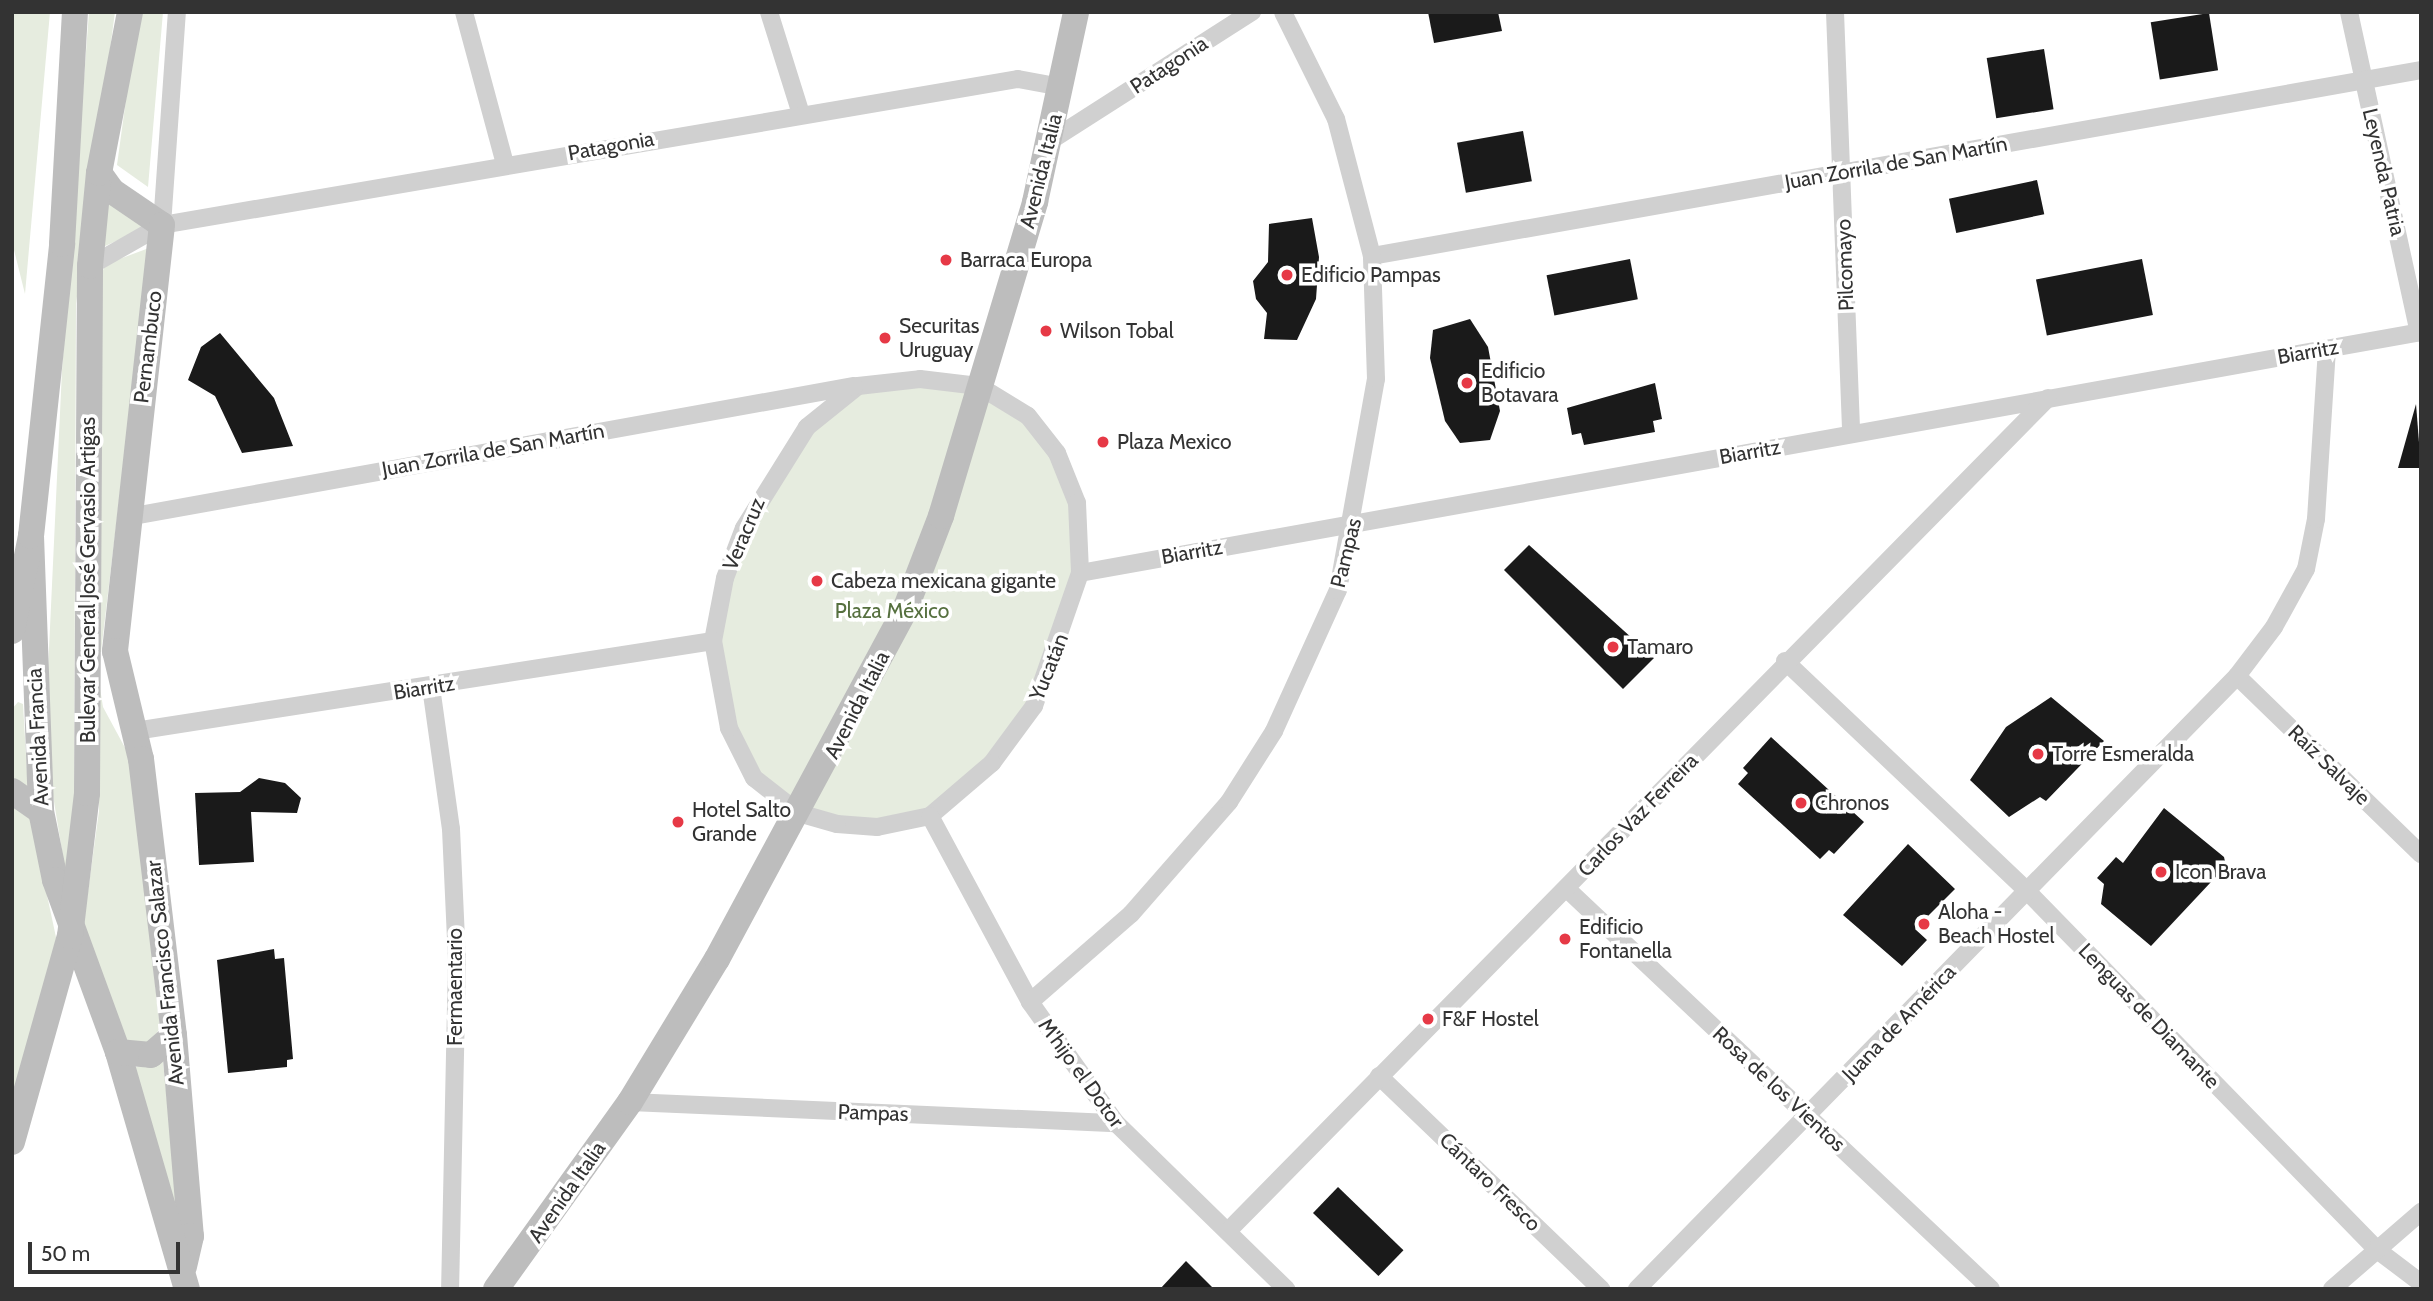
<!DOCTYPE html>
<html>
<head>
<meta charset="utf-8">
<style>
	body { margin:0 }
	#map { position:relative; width:2433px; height:1301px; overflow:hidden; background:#fff; font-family:Cabin,sans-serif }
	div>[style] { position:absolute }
	.green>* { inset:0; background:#e6ecdf }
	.building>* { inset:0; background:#1a1a1a; transform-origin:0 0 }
	.street>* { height:18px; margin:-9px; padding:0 9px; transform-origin:9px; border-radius:9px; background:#d0d0d0 }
	.secondary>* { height:26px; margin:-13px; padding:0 13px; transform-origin:13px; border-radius:13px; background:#bdbdbd }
	.dots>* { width:19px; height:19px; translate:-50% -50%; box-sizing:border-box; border:4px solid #fff; border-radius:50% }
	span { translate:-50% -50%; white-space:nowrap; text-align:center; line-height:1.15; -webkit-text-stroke:7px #fff; paint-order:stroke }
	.street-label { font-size:21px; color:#333 }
	.poi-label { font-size:21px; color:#333 }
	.left { translate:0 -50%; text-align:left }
	.park-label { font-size:21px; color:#56703f }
	.frame { position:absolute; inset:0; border:14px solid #333; pointer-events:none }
	.scale { position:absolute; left:28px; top:1242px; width:152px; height:32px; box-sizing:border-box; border:4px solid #333; border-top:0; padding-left:9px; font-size:21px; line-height:24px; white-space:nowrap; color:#333; -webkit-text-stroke:5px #fff; paint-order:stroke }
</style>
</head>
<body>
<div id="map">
	<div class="green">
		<i style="clip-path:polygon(12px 12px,50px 12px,25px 294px,12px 242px)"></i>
		<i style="clip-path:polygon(89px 12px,115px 12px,76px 304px,74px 845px,68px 888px,51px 783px,47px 692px,62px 370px)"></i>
		<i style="clip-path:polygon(138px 12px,163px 12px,148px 187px,117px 165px)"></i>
		<i style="clip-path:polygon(108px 202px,147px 227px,103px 247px)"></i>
		<i style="clip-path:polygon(149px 248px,101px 652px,99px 652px,100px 276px,106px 264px)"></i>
		<i style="clip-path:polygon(858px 386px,979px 386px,1028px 416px,1077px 503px,1080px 573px,1034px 706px,930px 816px,837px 824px,754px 778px,719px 679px,725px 578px,807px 427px)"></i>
		<i style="clip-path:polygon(99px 682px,103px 707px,130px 757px,160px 1028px,150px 1043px,126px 1042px,82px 935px,99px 811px)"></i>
		<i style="clip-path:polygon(18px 702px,23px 704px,28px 790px,12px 780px,12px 709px)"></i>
		<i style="clip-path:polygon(12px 802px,31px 820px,57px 942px,12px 1101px)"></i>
		<i style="clip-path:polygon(163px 1062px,181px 1237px,136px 1075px,136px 1067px)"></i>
	</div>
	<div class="building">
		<i style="clip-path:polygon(1428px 12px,1498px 12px,1502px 31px,1434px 43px)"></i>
		<i style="left:2209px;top:13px;width:58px;height:59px;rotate:81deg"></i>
		<i style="left:2044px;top:49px;width:61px;height:58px;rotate:81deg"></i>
		<i style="left:1523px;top:131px;width:51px;height:67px;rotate:80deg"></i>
		<i style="left:2037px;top:180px;width:35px;height:90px;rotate:78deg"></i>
		<i style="clip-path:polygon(1312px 218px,1319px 257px,1316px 299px,1297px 340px,1264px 339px,1267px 313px,1256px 299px,1253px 281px,1268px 262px,1269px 224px)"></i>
		<i style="left:1630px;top:259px;width:41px;height:85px;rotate:79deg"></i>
		<i style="left:2142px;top:259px;width:57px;height:108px;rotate:79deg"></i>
		<i style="clip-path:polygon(1470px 319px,1488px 347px,1500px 411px,1490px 440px,1460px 443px,1445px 421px,1430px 358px,1433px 330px)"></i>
		<i style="clip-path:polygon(220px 333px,274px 398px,293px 446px,242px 453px,215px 396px,188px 380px,201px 347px)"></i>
		<i style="clip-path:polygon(1655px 383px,1662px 419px,1653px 421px,1655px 432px,1584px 445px,1581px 433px,1572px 435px,1567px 408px)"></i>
		<i style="clip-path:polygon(2416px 404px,2421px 468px,2398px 468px)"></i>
		<i style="clip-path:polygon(1529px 545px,1654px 658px,1623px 689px,1504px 570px)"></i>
		<i style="clip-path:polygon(2051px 697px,2104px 741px,2046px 801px,2040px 797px,2009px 817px,1970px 780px,2006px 727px)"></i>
		<i style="clip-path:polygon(1771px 737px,1864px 822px,1834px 854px,1829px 850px,1820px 859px,1738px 784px,1748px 773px,1743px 768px)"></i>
		<i style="clip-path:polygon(259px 778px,285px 783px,301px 798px,297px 813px,251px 812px,254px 862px,199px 865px,195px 793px,240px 792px)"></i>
		<i style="clip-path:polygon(2164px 808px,2224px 857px,2226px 866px,2151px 946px,2101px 904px,2104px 884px,2097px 878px,2116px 857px,2123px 863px)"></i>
		<i style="clip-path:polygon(1908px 844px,1955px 889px,1915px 929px,1927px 940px,1902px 966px,1843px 915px)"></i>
		<i style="clip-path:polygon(274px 949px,275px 959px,284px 958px,293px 1059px,287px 1060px,287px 1067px,228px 1073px,217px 960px)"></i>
		<i style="left:1338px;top:1187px;width:91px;height:36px;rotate:44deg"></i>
		<i style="clip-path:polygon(1186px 1261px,1214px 1289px,1160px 1289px)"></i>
	</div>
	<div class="street">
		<i style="left:464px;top:12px;width:157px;rotate:74.9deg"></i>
		<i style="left:769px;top:12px;width:107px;rotate:72.6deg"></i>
		<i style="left:1835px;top:12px;width:422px;rotate:87.8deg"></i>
		<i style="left:2349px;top:12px;width:328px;rotate:77.7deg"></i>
		<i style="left:1050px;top:141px;width:240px;rotate:-32.6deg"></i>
		<i style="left:162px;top:225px;width:214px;rotate:-86deg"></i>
		<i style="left:1372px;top:256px;width:1065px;rotate:-10.05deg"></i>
		<i style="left:90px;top:266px;width:83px;rotate:-29.7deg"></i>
		<i style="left:162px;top:225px;width:868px;rotate:-9.68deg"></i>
		<i style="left:1018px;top:79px;width:44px;rotate:10.5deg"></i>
		<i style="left:920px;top:379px;width:59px;rotate:6.8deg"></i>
		<i style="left:979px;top:386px;width:57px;rotate:31.5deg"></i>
		<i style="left:1028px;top:416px;width:47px;rotate:51.9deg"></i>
		<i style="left:1057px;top:453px;width:54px;rotate:68.2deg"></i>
		<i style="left:1077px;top:503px;width:70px;rotate:87.5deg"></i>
		<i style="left:1080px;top:573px;width:141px;rotate:109.1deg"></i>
		<i style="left:1034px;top:706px;width:71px;rotate:126.4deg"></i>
		<i style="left:992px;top:763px;width:82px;rotate:139.5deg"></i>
		<i style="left:930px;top:816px;width:54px;rotate:168.3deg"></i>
		<i style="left:877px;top:827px;width:40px;rotate:-175.7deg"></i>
		<i style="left:837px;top:824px;width:40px;rotate:-164deg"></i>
		<i style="left:799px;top:813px;width:57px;rotate:-142.1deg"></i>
		<i style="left:754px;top:778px;width:56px;rotate:-116.6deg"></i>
		<i style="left:729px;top:728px;width:88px;rotate:-100.4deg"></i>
		<i style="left:713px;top:641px;width:64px;rotate:-79.2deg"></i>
		<i style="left:725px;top:578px;width:53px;rotate:-69.2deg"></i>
		<i style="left:744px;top:528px;width:119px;rotate:-58deg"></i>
		<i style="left:807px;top:427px;width:65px;rotate:-38.8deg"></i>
		<i style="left:858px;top:386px;width:62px;rotate:-6.4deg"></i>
		<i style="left:128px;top:517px;width:738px;rotate:-10.23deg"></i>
		<i style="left:1080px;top:573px;width:1362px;rotate:-10.19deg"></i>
		<i style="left:1785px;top:661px;width:334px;rotate:43.5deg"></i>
		<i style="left:2027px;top:891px;width:500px;rotate:45.7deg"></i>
		<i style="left:2376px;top:1249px;width:56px;rotate:37.1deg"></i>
		<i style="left:2237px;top:676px;width:256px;rotate:44.1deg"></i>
		<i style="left:431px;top:687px;width:143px;rotate:82deg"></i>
		<i style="left:451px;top:829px;width:130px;rotate:87.4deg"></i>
		<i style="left:457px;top:959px;width:330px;rotate:91.2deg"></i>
		<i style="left:135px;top:731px;width:585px;rotate:-8.85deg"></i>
		<i style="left:930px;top:816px;width:211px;rotate:61.7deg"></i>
		<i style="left:1030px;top:1002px;width:148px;rotate:54.6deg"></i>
		<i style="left:1116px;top:1123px;width:238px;rotate:44.3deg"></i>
		<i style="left:1567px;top:889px;width:583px;rotate:43.33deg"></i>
		<i style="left:1030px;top:1002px;width:134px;rotate:-41.1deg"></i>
		<i style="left:1131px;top:914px;width:149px;rotate:-48.8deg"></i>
		<i style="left:1229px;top:802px;width:84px;rotate:-57.6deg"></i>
		<i style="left:1274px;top:731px;width:155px;rotate:-65.6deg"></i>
		<i style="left:1338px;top:590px;width:214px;rotate:-79.8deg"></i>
		<i style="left:1376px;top:379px;width:123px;rotate:-91.9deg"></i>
		<i style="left:1372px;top:256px;width:142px;rotate:-104.7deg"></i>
		<i style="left:1336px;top:119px;width:119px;rotate:-116.4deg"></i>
		<i style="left:1379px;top:1076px;width:308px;rotate:43.8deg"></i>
		<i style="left:630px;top:1102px;width:486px;rotate:2.5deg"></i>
		<i style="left:1228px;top:1231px;width:1169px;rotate:-45.45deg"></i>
		<i style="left:1637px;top:1289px;width:858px;rotate:-45.61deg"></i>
		<i style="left:2237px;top:676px;width:61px;rotate:-52.9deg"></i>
		<i style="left:2274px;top:627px;width:66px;rotate:-61.1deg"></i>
		<i style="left:2306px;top:569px;width:51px;rotate:-78.7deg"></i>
		<i style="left:2316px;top:519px;width:171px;rotate:-86.3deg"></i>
		<i style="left:2332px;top:1289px;width:118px;rotate:-40.9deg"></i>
	</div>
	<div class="secondary">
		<i style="left:99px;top:173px;width:22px;rotate:54deg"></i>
		<i style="left:112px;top:191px;width:60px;rotate:34.2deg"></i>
		<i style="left:162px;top:225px;width:429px;rotate:96.3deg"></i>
		<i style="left:115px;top:651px;width:111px;rotate:76.5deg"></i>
		<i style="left:141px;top:759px;width:278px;rotate:83.2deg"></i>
		<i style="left:174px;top:1035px;width:202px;rotate:85.2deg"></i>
		<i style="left:191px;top:1236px;width:31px;rotate:103deg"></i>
		<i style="left:31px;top:536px;width:275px;rotate:87.9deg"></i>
		<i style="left:41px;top:811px;width:70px;rotate:78.5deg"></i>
		<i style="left:55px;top:880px;width:183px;rotate:69.9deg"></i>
		<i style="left:118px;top:1052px;width:247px;rotate:73.8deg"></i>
		<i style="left:12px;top:631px;width:97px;rotate:-78.7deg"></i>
		<i style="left:31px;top:536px;width:294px;rotate:-83.9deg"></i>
		<i style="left:62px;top:244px;width:232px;rotate:-86.8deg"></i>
		<i style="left:12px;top:791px;width:35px;rotate:35deg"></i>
		<i style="left:118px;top:1052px;width:33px;rotate:5deg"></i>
		<i style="left:151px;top:1055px;width:30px;rotate:-41deg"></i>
		<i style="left:12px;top:1142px;width:214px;rotate:-74.3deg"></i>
		<i style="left:70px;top:936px;width:144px;rotate:-83.2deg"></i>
		<i style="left:87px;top:793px;width:527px;rotate:-89.67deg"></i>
		<i style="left:90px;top:266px;width:93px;rotate:-84.5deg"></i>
		<i style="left:99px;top:173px;width:164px;rotate:-79.1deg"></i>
		<i style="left:496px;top:1289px;width:230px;rotate:-54.4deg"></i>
		<i style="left:630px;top:1102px;width:167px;rotate:-58.7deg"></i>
		<i style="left:717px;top:959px;width:396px;rotate:-61.7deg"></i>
		<i style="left:905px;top:610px;width:101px;rotate:-69deg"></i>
		<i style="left:941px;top:516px;width:328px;rotate:-73.3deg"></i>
		<i style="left:1035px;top:202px;width:194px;rotate:-77.8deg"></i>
	</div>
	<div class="dots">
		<i style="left:946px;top:260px;background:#e63946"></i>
		<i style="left:1287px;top:275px;background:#e63946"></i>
		<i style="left:1046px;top:331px;background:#e63946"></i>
		<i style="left:885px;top:338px;background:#e63946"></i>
		<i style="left:1467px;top:383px;background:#e63946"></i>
		<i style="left:1103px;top:442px;background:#e63946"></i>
		<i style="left:817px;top:581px;background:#e63946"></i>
		<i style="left:1613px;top:647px;background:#e63946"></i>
		<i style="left:2038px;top:754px;background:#e63946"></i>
		<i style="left:1801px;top:803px;background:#e63946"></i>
		<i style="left:678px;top:822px;background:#e63946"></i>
		<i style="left:2161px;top:872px;background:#e63946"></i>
		<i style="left:1924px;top:924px;background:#e63946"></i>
		<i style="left:1565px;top:939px;background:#e63946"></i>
		<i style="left:1428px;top:1019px;background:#e63946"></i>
	</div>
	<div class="street-label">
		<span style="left:1169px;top:65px;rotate:-33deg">Patagonia</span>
		<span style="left:611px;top:146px;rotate:-10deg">Patagonia</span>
		<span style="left:1896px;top:163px;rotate:-10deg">Juan Zorrila de San Martín</span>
		<span style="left:1041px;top:171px;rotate:-76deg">Avenida Italia</span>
		<span style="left:2384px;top:172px;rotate:77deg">Leyenda Patria</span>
		<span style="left:1845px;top:265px;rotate:-92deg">Pilcomayo</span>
		<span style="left:148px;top:347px;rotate:-83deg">Pernambuco</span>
		<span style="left:2308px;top:352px;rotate:-10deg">Biarritz</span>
		<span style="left:493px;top:450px;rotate:-10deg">Juan Zorrila de San Martín</span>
		<span style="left:1750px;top:452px;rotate:-10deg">Biarritz</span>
		<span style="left:744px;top:534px;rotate:-67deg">Veracruz</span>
		<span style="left:1192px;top:552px;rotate:-10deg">Biarritz</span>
		<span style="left:1346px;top:553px;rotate:-76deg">Pampas</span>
		<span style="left:88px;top:580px;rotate:-90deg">Bulevar General José Gervasio Artigas</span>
		<span style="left:1049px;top:667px;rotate:-68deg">Yucatán</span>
		<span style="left:424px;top:688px;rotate:-9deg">Biarritz</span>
		<span style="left:857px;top:705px;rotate:-63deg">Avenida Italia</span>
		<span style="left:38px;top:737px;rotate:-93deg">Avenida Francia</span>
		<span style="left:2329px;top:765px;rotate:44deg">Raíz Salvaje</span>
		<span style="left:1638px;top:815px;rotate:-46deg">Carlos Vaz Ferreira</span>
		<span style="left:165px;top:973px;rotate:-96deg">Avenida Francisco Salazar</span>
		<span style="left:455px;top:987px;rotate:-90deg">Fermaentario</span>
		<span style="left:2149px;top:1016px;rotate:46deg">Lenguas de Diamante</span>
		<span style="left:1899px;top:1023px;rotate:-46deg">Juana de América</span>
		<span style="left:1081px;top:1073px;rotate:54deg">M'hijo el Dotor</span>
		<span style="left:1779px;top:1089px;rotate:43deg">Rosa de los Vientos</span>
		<span style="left:873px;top:1113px;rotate:2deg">Pampas</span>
		<span style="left:1490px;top:1182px;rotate:44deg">Cántaro Fresco</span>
		<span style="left:567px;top:1192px;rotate:-55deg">Avenida Italia</span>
	</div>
	<div class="poi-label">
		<span class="left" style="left:960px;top:260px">Barraca Europa</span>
		<span class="left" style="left:1301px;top:275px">Edificio Pampas</span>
		<span class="left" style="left:899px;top:338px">Securitas<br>Uruguay</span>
		<span class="left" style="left:1060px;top:331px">Wilson Tobal</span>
		<span class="left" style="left:1481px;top:383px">Edificio<br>Botavara</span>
		<span class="left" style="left:1117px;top:442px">Plaza Mexico</span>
		<span class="left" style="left:831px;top:581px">Cabeza mexicana gigante</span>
		<span class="left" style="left:1627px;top:647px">Tamaro</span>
		<span class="left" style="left:2052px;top:754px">Torre Esmeralda</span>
		<span class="left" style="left:1815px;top:803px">Chronos</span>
		<span class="left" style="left:692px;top:822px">Hotel Salto<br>Grande</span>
		<span class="left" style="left:2175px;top:872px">Icon Brava</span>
		<span class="left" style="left:1938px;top:924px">Aloha -<br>Beach Hostel</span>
		<span class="left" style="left:1579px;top:939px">Edificio<br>Fontanella</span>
		<span class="left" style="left:1442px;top:1019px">F&amp;F Hostel</span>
	</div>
	<div class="park-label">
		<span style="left:892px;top:611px">Plaza México</span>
	</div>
	<div class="frame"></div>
	<div class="scale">50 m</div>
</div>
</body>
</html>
